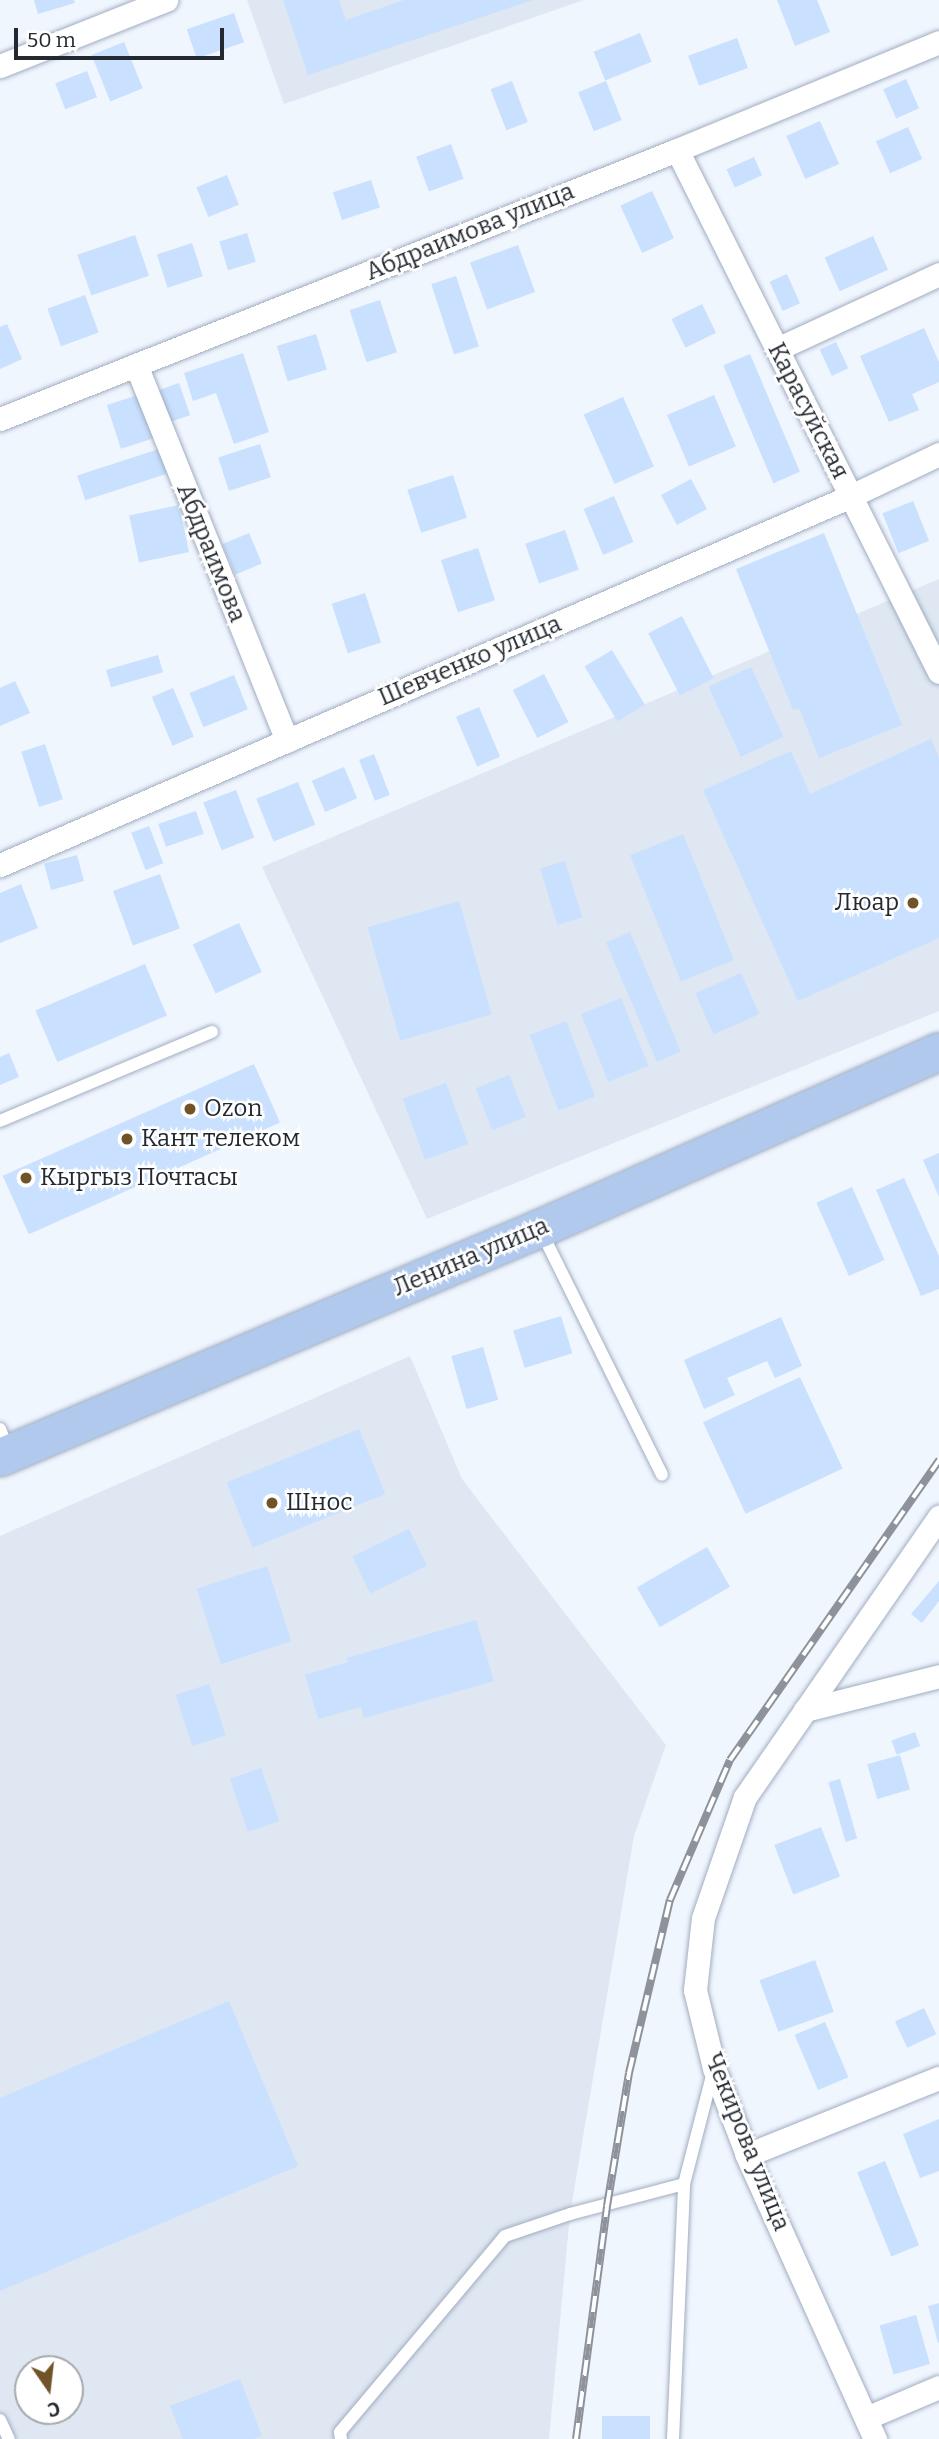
<!DOCTYPE html>
<html>
<head>
<meta charset="utf-8">
<style>
	body { margin:0 }
	#map { position:relative; width:939px; height:2439px; overflow:hidden; background:#f0f6fe; font-family:Bitter,serif }
	div>[style] { position:absolute }
	.built>* { inset:0; background:#dfe7f2 }
	.building>* { inset:0; background:#c9e0fe; transform-origin:0 0 }
	.roads { filter:drop-shadow(0 0 2px #a0adc0) drop-shadow(0 0 2px #a0adc0) }
	.service>* { height:12px; margin:-6px; padding:0 6px; transform-origin:6px; border-radius:6px; background:#fff }
	.minor>* { height:23px; margin:-11.5px; padding:0 11.5px; transform-origin:11.5px; border-radius:11.5px; background:#fff }
	.primary>* { height:37px; margin:-18.5px; padding:0 18.5px; transform-origin:18.5px; border-radius:18.5px; background:#b0c9ec }
	.rail>* { height:8px; margin-top:-4px; transform-origin:0; background:repeating-linear-gradient(90deg,#fff 0 16px,#8e939b 0 32px); box-sizing:border-box; border-block:2px solid #8e939b }
	.dots>* { width:19px; height:19px; translate:-50% -50%; box-sizing:border-box; border:4px solid #fff; border-radius:50% }
	span { translate:-50% -50%; white-space:nowrap; text-align:center; line-height:1.15; -webkit-text-stroke:5px #fff; paint-order:stroke }
	.street-label { font-size:24px; color:#242931 }
	.poi-label { font-size:24px; color:#242931 }
	.right { translate:-100% -50%; text-align:right }
	.left { translate:0 -50%; text-align:left }
	.north { position:absolute; left:14px; top:2355px; width:70px; height:70px; box-sizing:border-box; background:#fff; border:2px solid #a7a9ad; border-radius:50%; rotate:166deg; font-size:19px; font-weight:700; line-height:28px; text-align:center; color:#242931 }
	.north::after { content:''; display:block; margin:auto; width:24px; height:32px; background:#705427; clip-path:polygon(50% 0,100% 100%,50% 72%,0 100%) }
	.scale { position:absolute; left:14px; top:28px; width:210px; height:32px; box-sizing:border-box; border:4px solid #242931; border-top:0; padding-left:9px; font-size:21px; line-height:24px; white-space:nowrap; color:#242931; -webkit-text-stroke:5px #fff; paint-order:stroke }
</style>
</head>
<body>
<div id="map">
	<div class="built">
		<i style="clip-path:polygon(247px 0,584px 0,284px 104px)"></i>
		<i style="clip-path:polygon(939px 579px,939px 1011px,427px 1219px,262px 867px)"></i>
		<i style="clip-path:polygon(evenodd,410px 1356px,462px 1479px,666px 1745px,634px 1836px,570px 2214px,549px 2439px,0 2439px,0 1536px,410px 1356px,28px 2369px,70px 2369px,70px 2411px,28px 2411px,28px 2369px)"></i>
	</div>
	<div class="building">
		<i style="clip-path:polygon(34px 0,74px 0,75px 3px,38px 14px)"></i>
		<i style="clip-path:polygon(283px 0,339px 0,346px 20px,404px 0,533px 0,308px 75px)"></i>
		<i style="clip-path:polygon(777px 0,817px 0,830px 32px,795px 46px)"></i>
		<i style="left:234px;top:13px;width:31px;height:50px;rotate:71deg"></i>
		<i style="left:640px;top:33px;width:31px;height:50px;rotate:68deg"></i>
		<i style="left:737px;top:38px;width:32px;height:52px;rotate:70deg"></i>
		<i style="left:124px;top:42px;width:50px;height:35px;rotate:68deg"></i>
		<i style="left:87px;top:71px;width:28px;height:34px;rotate:69deg"></i>
		<i style="left:906px;top:79px;width:32px;height:25px;rotate:66deg"></i>
		<i style="left:512px;top:81px;width:44px;height:23px;rotate:69deg"></i>
		<i style="left:606px;top:81px;width:42px;height:30px;rotate:68deg"></i>
		<i style="left:820px;top:121px;width:47px;height:37px;rotate:66deg"></i>
		<i style="left:908px;top:127px;width:35px;height:35px;rotate:66deg"></i>
		<i style="left:451px;top:144px;width:37px;height:37px;rotate:70deg"></i>
		<i style="left:754px;top:157px;width:20px;height:30px;rotate:66deg"></i>
		<i style="left:227px;top:175px;width:32px;height:33px;rotate:68deg"></i>
		<i style="left:371px;top:180px;width:29px;height:40px;rotate:72deg"></i>
		<i style="left:652px;top:191px;width:52px;height:35px;rotate:65deg"></i>
		<i style="left:247px;top:233px;width:30px;height:29px;rotate:73deg"></i>
		<i style="left:135px;top:235px;width:43px;height:61px;rotate:71deg"></i>
		<i style="left:873px;top:236px;width:37px;height:53px;rotate:66deg"></i>
		<i style="left:192px;top:243px;width:35px;height:37px;rotate:72deg"></i>
		<i style="left:518px;top:245px;width:50px;height:51px;rotate:70deg"></i>
		<i style="left:787px;top:274px;width:32px;height:19px;rotate:66deg"></i>
		<i style="left:456px;top:276px;width:74px;height:26px;rotate:72deg"></i>
		<i style="left:85px;top:295px;width:40px;height:40px;rotate:70deg"></i>
		<i style="left:380px;top:300px;width:55px;height:32px;rotate:72deg"></i>
		<i style="left:702px;top:304px;width:32px;height:34px;rotate:64deg"></i>
		<i style="clip-path:polygon(7px 324px,22px 359px,0 369px,0 327px)"></i>
		<i style="clip-path:polygon(924px 328px,939px 362px,939px 382px,912px 394px,919px 410px,889px 422px,860px 356px)"></i>
		<i style="left:316px;top:334px;width:37px;height:41px;rotate:73deg"></i>
		<i style="left:836px;top:342px;width:29px;height:18px;rotate:65deg"></i>
		<i style="clip-path:polygon(243px 353px,269px 432px,234px 444px,216px 393px,193px 401px,184px 373px)"></i>
		<i style="left:750px;top:354px;width:128px;height:29px;rotate:67deg"></i>
		<i style="left:179px;top:383px;width:34px;height:25px;rotate:71deg"></i>
		<i style="left:141px;top:394px;width:46px;height:36px;rotate:72deg"></i>
		<i style="left:714px;top:395px;width:56px;height:51px;rotate:67deg"></i>
		<i style="left:623px;top:397px;width:76px;height:43px;rotate:66deg"></i>
		<i style="left:260px;top:444px;width:35px;height:44px;rotate:72deg"></i>
		<i style="left:159px;top:449px;width:26px;height:86px;rotate:72deg"></i>
		<i style="left:453px;top:475px;width:45px;height:48px;rotate:72deg"></i>
		<i style="left:691px;top:479px;width:34px;height:34px;rotate:62deg"></i>
		<i style="left:614px;top:496px;width:50px;height:33px;rotate:67deg"></i>
		<i style="left:913px;top:501px;width:43px;height:33px;rotate:68deg"></i>
		<i style="left:179px;top:505px;width:48px;height:51px;rotate:78deg"></i>
		<i style="left:565px;top:530px;width:42px;height:42px;rotate:71deg"></i>
		<i style="left:249px;top:533px;width:33px;height:29px;rotate:67deg"></i>
		<i style="clip-path:polygon(824px 533px,902px 725px,819px 758px,799px 708px,793px 710px,736px 569px)"></i>
		<i style="left:478px;top:548px;width:55px;height:39px;rotate:72deg"></i>
		<i style="left:365px;top:593px;width:52px;height:35px;rotate:72deg"></i>
		<i style="left:682px;top:616px;width:70px;height:38px;rotate:63deg"></i>
		<i style="left:612px;top:650px;width:64px;height:32px;rotate:59deg"></i>
		<i style="left:158px;top:655px;width:18px;height:54px;rotate:74deg"></i>
		<i style="left:751px;top:667px;width:77px;height:47px;rotate:65deg"></i>
		<i style="left:544px;top:674px;width:54px;height:35px;rotate:63deg"></i>
		<i style="left:234px;top:675px;width:37px;height:48px;rotate:68deg"></i>
		<i style="clip-path:polygon(15px 681px,30px 713px,0 726px,0 688px)"></i>
		<i style="left:173px;top:688px;width:53px;height:23px;rotate:67deg"></i>
		<i style="left:479px;top:707px;width:54px;height:25px;rotate:67deg"></i>
		<i style="clip-path:polygon(931px 739px,939px 758px,939px 938px,798px 1001px,703px 790px,791px 751px,810px 794px)"></i>
		<i style="left:45px;top:744px;width:58px;height:25px;rotate:72deg"></i>
		<i style="left:374px;top:754px;width:44px;height:16px;rotate:69deg"></i>
		<i style="left:344px;top:767px;width:34px;height:35px;rotate:67deg"></i>
		<i style="left:298px;top:782px;width:46px;height:45px;rotate:68deg"></i>
		<i style="left:236px;top:790px;width:51px;height:35px;rotate:69deg"></i>
		<i style="left:196px;top:811px;width:24px;height:40px;rotate:71deg"></i>
		<i style="left:149px;top:826px;width:40px;height:19px;rotate:69deg"></i>
		<i style="left:683px;top:834px;width:136px;height:57px;rotate:68deg"></i>
		<i style="left:77px;top:855px;width:27px;height:34px;rotate:75deg"></i>
		<i style="left:565px;top:861px;width:59px;height:26px;rotate:73deg"></i>
		<i style="left:160px;top:874px;width:58px;height:50px;rotate:70deg"></i>
		<i style="clip-path:polygon(21px 884px,38px 928px,0 943px,0 893px)"></i>
		<i style="left:459px;top:901px;width:118px;height:95px;rotate:74deg"></i>
		<i style="left:239px;top:923px;width:54px;height:51px;rotate:65deg"></i>
		<i style="left:630px;top:932px;width:130px;height:26px;rotate:67deg"></i>
		<i style="left:145px;top:964px;width:56px;height:119px;rotate:67deg"></i>
		<i style="left:741px;top:973px;width:45px;height:50px;rotate:66deg"></i>
		<i style="left:621px;top:998px;width:73px;height:43px;rotate:68deg"></i>
		<i style="left:566px;top:1021px;width:81px;height:39px;rotate:69deg"></i>
		<i style="clip-path:polygon(9px 1053px,19px 1077px,0 1085px,0 1057px)"></i>
		<i style="left:254px;top:1064px;width:64px;height:275px;rotate:66deg"></i>
		<i style="left:509px;top:1075px;width:45px;height:36px;rotate:68deg"></i>
		<i style="left:446px;top:1083px;width:65px;height:46px;rotate:70deg"></i>
		<i style="clip-path:polygon(939px 1153px,939px 1197px,923px 1160px)"></i>
		<i style="clip-path:polygon(904px 1178px,939px 1256px,939px 1289px,921px 1296px,876px 1190px)"></i>
		<i style="left:852px;top:1187px;width:80px;height:39px;rotate:66deg"></i>
		<i style="left:561px;top:1316px;width:39px;height:50px;rotate:73deg"></i>
		<i style="clip-path:polygon(781px 1317px,802px 1366px,775px 1378px,767px 1361px,727px 1378px,735px 1395px,704px 1409px,684px 1360px)"></i>
		<i style="left:483px;top:1347px;width:55px;height:33px;rotate:74deg"></i>
		<i style="left:800px;top:1377px;width:101px;height:107px;rotate:65deg"></i>
		<i style="left:359px;top:1429px;width:70px;height:143px;rotate:68deg"></i>
		<i style="left:409px;top:1529px;width:41px;height:63px;rotate:64deg"></i>
		<i style="left:707px;top:1547px;width:46px;height:81px;rotate:60deg"></i>
		<i style="left:267px;top:1566px;width:79px;height:74px;rotate:72deg"></i>
		<i style="clip-path:polygon(939px 1581px,939px 1601px,922px 1623px,911px 1614px)"></i>
		<i style="clip-path:polygon(476px 1620px,494px 1681px,364px 1718px,361px 1707px,318px 1719px,305px 1675px,348px 1662px,347px 1658px)"></i>
		<i style="left:209px;top:1684px;width:54px;height:35px;rotate:72deg"></i>
		<i style="left:915px;top:1732px;width:15px;height:25px;rotate:70deg"></i>
		<i style="left:900px;top:1755px;width:36px;height:34px;rotate:74deg"></i>
		<i style="left:261px;top:1768px;width:56px;height:33px;rotate:71deg"></i>
		<i style="left:840px;top:1779px;width:62px;height:12px;rotate:74deg"></i>
		<i style="left:821px;top:1827px;width:53px;height:50px;rotate:69deg"></i>
		<i style="left:815px;top:1960px;width:55px;height:59px;rotate:70deg"></i>
		<i style="clip-path:polygon(229px 2001px,298px 2166px,0 2291px,0 2098px)"></i>
		<i style="left:924px;top:2008px;width:29px;height:32px;rotate:65deg"></i>
		<i style="left:825px;top:2022px;width:60px;height:33px;rotate:67deg"></i>
		<i style="clip-path:polygon(939px 2119px,939px 2171px,920px 2178px,903px 2134px)"></i>
		<i style="left:885px;top:2161px;width:91px;height:30px;rotate:68deg"></i>
		<i style="clip-path:polygon(939px 2303px,939px 2342px,938px 2343px,928px 2306px)"></i>
		<i style="left:916px;top:2315px;width:51px;height:38px;rotate:74deg"></i>
		<i style="clip-path:polygon(240px 2379px,262px 2436px,254px 2439px,183px 2439px,170px 2406px)"></i>
		<i style="left:650px;top:2416px;width:23px;height:48px;rotate:90deg"></i>
	</div>
	<div class="roads">
		<div class="service">
			<i style="left:0;top:1121px;width:230px;rotate:-22.8deg"></i>
			<i style="left:541px;top:1231px;width:272px;rotate:63.6deg"></i>
			<i style="left:0;top:1429px;width:22px;rotate:68deg"></i>
			<i style="left:0;top:2420px;width:21px;rotate:65deg"></i>
			<i style="left:341px;top:2439px;width:7px;rotate:-98deg"></i>
			<i style="left:340px;top:2432px;width:256px;rotate:-49.9deg"></i>
			<i style="left:505px;top:2236px;width:69px;rotate:-18.7deg"></i>
			<i style="left:570px;top:2214px;width:118px;rotate:-14.7deg"></i>
			<i style="left:673px;top:2439px;width:255px;rotate:-87.5deg"></i>
			<i style="left:684px;top:2184px;width:116px;rotate:-75.5deg"></i>
		</div>
		<div class="minor">
			<i style="left:0;top:66px;width:179px;rotate:-21.7deg"></i>
			<i style="left:677px;top:150px;width:584px;rotate:63.35deg"></i>
			<i style="left:777px;top:349px;width:179px;rotate:-24.8deg"></i>
			<i style="left:136px;top:365px;width:405px;rotate:68.1deg"></i>
			<i style="left:0;top:419px;width:728px;rotate:-21.67deg"></i>
			<i style="left:677px;top:150px;width:283px;rotate:-22.4deg"></i>
			<i style="left:0;top:865px;width:928px;rotate:-23.44deg"></i>
			<i style="left:851px;top:496px;width:98px;rotate:-25.5deg"></i>
			<i style="left:805px;top:1710px;width:138px;rotate:-14.2deg"></i>
			<i style="left:747px;top:2155px;width:207px;rotate:-21.9deg"></i>
			<i style="left:866px;top:2418px;width:79px;rotate:-23deg"></i>
			<i style="left:875px;top:2439px;width:312px;rotate:-114.3deg"></i>
			<i style="left:747px;top:2155px;width:93px;rotate:-110.8deg"></i>
			<i style="left:714px;top:2068px;width:80px;rotate:-103.7deg"></i>
			<i style="left:695px;top:1990px;width:72px;rotate:-83.7deg"></i>
			<i style="left:703px;top:1918px;width:128px;rotate:-70.9deg"></i>
			<i style="left:745px;top:1797px;width:341px;rotate:-55.3deg"></i>
		</div>
		<div class="primary">
			<i style="left:0;top:1457px;width:587px;rotate:-22.98deg"></i>
			<i style="left:540px;top:1228px;width:436px;rotate:-23.9deg"></i>
		</div>
	</div>
	<div class="rail">
		<i style="left:576px;top:2439px;width:235px;rotate:-82.4deg"></i>
		<i style="left:607px;top:2206px;width:135px;rotate:-80.6deg"></i>
		<i style="left:629px;top:2073px;width:178px;rotate:-76.7deg"></i>
		<i style="left:670px;top:1900px;width:152px;rotate:-66.8deg"></i>
		<i style="left:730px;top:1760px;width:366px;rotate:-55.1deg"></i>
	</div>
	<div class="dots">
		<i style="left:913px;top:903px;background:#705427"></i>
		<i style="left:190px;top:1109px;background:#705427"></i>
		<i style="left:127px;top:1139px;background:#705427"></i>
		<i style="left:26px;top:1178px;background:#705427"></i>
		<i style="left:272px;top:1503px;background:#705427"></i>
	</div>
	<div class="street-label">
		<span style="left:470px;top:232px;rotate:-22deg">Абдраимова улица</span>
		<span style="left:808px;top:411px;rotate:63deg">Карасуйская</span>
		<span style="left:211px;top:553px;rotate:68deg">Абдраимова</span>
		<span style="left:470px;top:661px;rotate:-23deg">Шевченко улица</span>
		<span style="left:471px;top:1257px;rotate:-23deg">Ленина улица</span>
		<span style="left:747px;top:2142px;rotate:68deg">Чекирова улица</span>
	</div>
	<div class="poi-label">
		<span class="right" style="left:899px;top:903px">Люар</span>
		<span class="left" style="left:204px;top:1109px">Ozon</span>
		<span class="left" style="left:141px;top:1139px">Кант телеком</span>
		<span class="left" style="left:40px;top:1178px">Кыргыз Почтасы</span>
		<span class="left" style="left:286px;top:1503px">Шнос</span>
	</div>
	<div class="north">С</div>
	<div class="scale">50 m</div>
</div>
</body>
</html>
